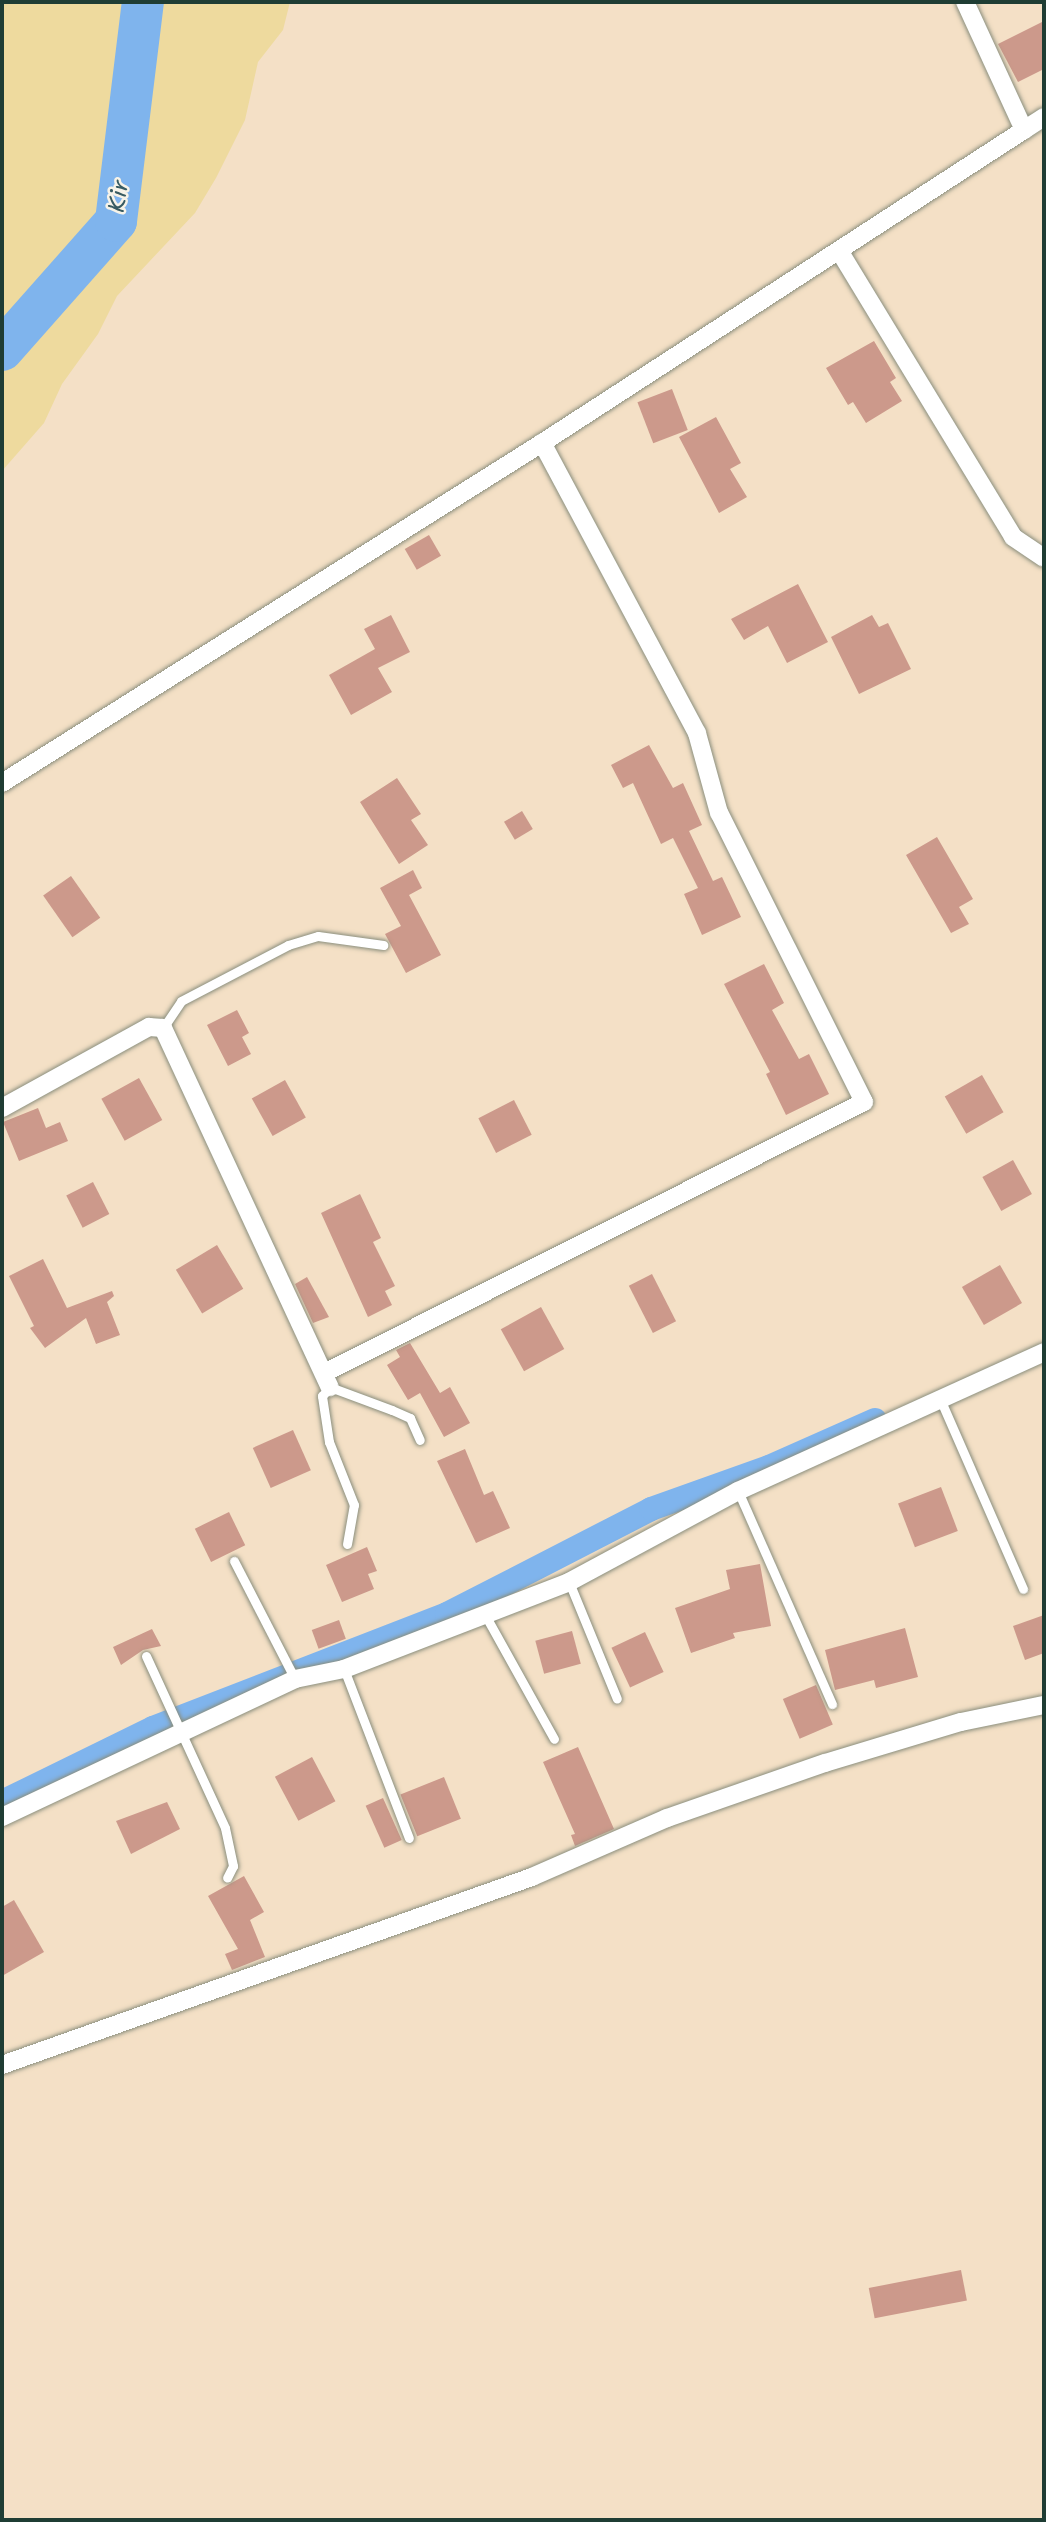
<!DOCTYPE html>
<html>
<head>
<meta charset="utf-8">
<style>
	body { margin:0 }
	#map { position:relative; width:1046px; height:2522px; overflow:hidden; background:#f4e0c6; font-family:"Shantell Sans",sans-serif }
	div>[style] { position:absolute }
	.sand>* { inset:0; background:#eeda9e }
	.canal>* { height:24px; margin:-12px; padding:0 12px; transform-origin:12px; border-radius:12px; background:#7fb4ed }
	.river>* { height:42px; margin:-21px; padding:0 21px; transform-origin:21px; border-radius:21px; background:#7fb4ed }
	.building>* { inset:0; background:#cc998b; transform-origin:0 0 }
	.roads { filter:drop-shadow(0 0 2px #8a8e7d) drop-shadow(0 0 2px #8a8e7d) }
	.service>* { height:9px; margin:-4.5px; padding:0 4.5px; transform-origin:4.5px; border-radius:4.5px; background:#fff }
	.minor>* { height:18px; margin:-9px; padding:0 9px; transform-origin:9px; border-radius:9px; background:#fff }
	span { translate:-50% -50%; white-space:nowrap; text-align:center; line-height:1.15; -webkit-text-stroke:5px #f7f3e8; paint-order:stroke }
	.water-label { font-size:23px; color:#375b62; font-style:italic }
	.frame { position:absolute; inset:0; border:4px solid #1f3d34; pointer-events:none }
</style>
</head>
<body>
<div id="map">
	<div class="sand">
		<i style="clip-path:polygon(2px 2px,290px 2px,283px 30px,258px 62px,245px 120px,216px 178px,195px 213px,117px 296px,98px 334px,62px 384px,44px 423px,2px 471px)"></i>
	</div>
	<div class="canal">
		<i style="left:2px;top:1802px;width:168px;rotate:-26.1deg"></i>
		<i style="left:153px;top:1728px;width:315px;rotate:-21.2deg"></i>
		<i style="left:447px;top:1614px;width:229px;rotate:-27.2deg"></i>
		<i style="left:651px;top:1509px;width:125px;rotate:-19.6deg"></i>
		<i style="left:769px;top:1467px;width:116px;rotate:-23.9deg"></i>
	</div>
	<div class="river">
		<i style="left:2px;top:350px;width:172px;rotate:-48.5deg"></i>
		<i style="left:116px;top:221px;width:221px;rotate:-83deg"></i>
	</div>
	<div class="building">
		<i style="clip-path:polygon(1044px 21px,1044px 69px,1018px 82px,998px 44px)"></i>
		<i style="clip-path:polygon(874px 341px,896px 378px,890px 382px,902px 401px,866px 423px,853px 402px,848px 405px,826px 368px)"></i>
		<i style="left:672px;top:389px;width:44px;height:37px;rotate:69deg"></i>
		<i style="clip-path:polygon(716px 417px,741px 463px,730px 469px,747px 497px,719px 513px,679px 437px)"></i>
		<i style="left:429px;top:535px;width:24px;height:28px;rotate:60deg"></i>
		<i style="clip-path:polygon(798px 584px,828px 642px,787px 663px,768px 626px,744px 640px,731px 619px)"></i>
		<i style="clip-path:polygon(391px 615px,410px 652px,378px 668px,392px 692px,351px 715px,329px 675px,375px 649px,364px 629px)"></i>
		<i style="clip-path:polygon(872px 615px,879px 627px,888px 623px,911px 669px,859px 694px,831px 637px)"></i>
		<i style="clip-path:polygon(649px 745px,673px 788px,683px 783px,702px 825px,689px 831px,713px 881px,722px 877px,741px 917px,702px 935px,684px 894px,698px 888px,673px 838px,661px 844px,633px 783px,623px 788px,611px 765px)"></i>
		<i style="clip-path:polygon(397px 778px,421px 814px,411px 820px,428px 845px,399px 864px,360px 802px)"></i>
		<i style="left:522px;top:811px;width:21px;height:21px;rotate:59deg"></i>
		<i style="clip-path:polygon(937px 837px,973px 899px,959px 907px,969px 924px,951px 933px,906px 855px)"></i>
		<i style="clip-path:polygon(413px 870px,422px 888px,409px 895px,441px 955px,406px 973px,385px 934px,401px 926px,380px 888px)"></i>
		<i style="left:71px;top:876px;width:51px;height:34px;rotate:55deg"></i>
		<i style="clip-path:polygon(764px 964px,784px 1003px,772px 1010px,799px 1059px,809px 1054px,829px 1094px,786px 1115px,766px 1074px,770px 1072px,724px 984px)"></i>
		<i style="clip-path:polygon(237px 1010px,249px 1033px,242px 1037px,251px 1054px,228px 1066px,207px 1025px)"></i>
		<i style="left:982px;top:1075px;width:43px;height:43px;rotate:60deg"></i>
		<i style="left:139px;top:1078px;width:48px;height:43px;rotate:61deg"></i>
		<i style="left:285px;top:1080px;width:43px;height:38px;rotate:61deg"></i>
		<i style="left:514px;top:1100px;width:39px;height:40px;rotate:63deg"></i>
		<i style="clip-path:polygon(38px 1108px,46px 1128px,60px 1122px,68px 1141px,19px 1161px,3px 1122px)"></i>
		<i style="left:1013px;top:1160px;width:39px;height:35px;rotate:61deg"></i>
		<i style="left:93px;top:1182px;width:36px;height:30px;rotate:63deg"></i>
		<i style="clip-path:polygon(360px 1194px,381px 1238px,373px 1242px,395px 1286px,385px 1291px,392px 1305px,368px 1317px,321px 1213px)"></i>
		<i style="left:217px;top:1245px;width:51px;height:48px;rotate:59deg"></i>
		<i style="clip-path:polygon(43px 1259px,67px 1308px,112px 1291px,114px 1296px,107px 1302px,120px 1335px,96px 1344px,86px 1318px,45px 1348px,30px 1328px,34px 1326px,9px 1276px)"></i>
		<i style="left:1000px;top:1265px;width:44px;height:44px;rotate:60deg"></i>
		<i style="left:652px;top:1274px;width:53px;height:26px;rotate:63deg"></i>
		<i style="clip-path:polygon(307px 1277px,329px 1317px,313px 1323px,295px 1284px)"></i>
		<i style="left:541px;top:1307px;width:48px;height:46px;rotate:61deg"></i>
		<i style="clip-path:polygon(410px 1343px,440px 1393px,450px 1387px,470px 1423px,444px 1437px,420px 1393px,408px 1400px,387px 1365px,400px 1357px,396px 1350px)"></i>
		<i style="left:293px;top:1430px;width:44px;height:44px;rotate:66deg"></i>
		<i style="clip-path:polygon(465px 1449px,484px 1495px,493px 1491px,510px 1528px,476px 1543px,437px 1461px)"></i>
		<i style="left:941px;top:1487px;width:47px;height:46px;rotate:69deg"></i>
		<i style="left:229px;top:1512px;width:37px;height:38px;rotate:64deg"></i>
		<i style="clip-path:polygon(367px 1547px,377px 1571px,368px 1574px,374px 1589px,342px 1602px,326px 1565px)"></i>
		<i style="clip-path:polygon(760px 1564px,771px 1626px,733px 1633px,735px 1638px,691px 1653px,675px 1608px,730px 1589px,726px 1570px)"></i>
		<i style="clip-path:polygon(1044px 1615px,1044px 1653px,1025px 1660px,1013px 1626px)"></i>
		<i style="left:339px;top:1620px;width:20px;height:29px;rotate:70deg"></i>
		<i style="clip-path:polygon(905px 1628px,918px 1677px,876px 1688px,874px 1680px,835px 1690px,825px 1650px)"></i>
		<i style="clip-path:polygon(152px 1629px,161px 1646px,143px 1650px,121px 1665px,113px 1647px)"></i>
		<i style="left:572px;top:1631px;width:34px;height:38px;rotate:75deg"></i>
		<i style="left:645px;top:1632px;width:44px;height:37px;rotate:65deg"></i>
		<i style="left:816px;top:1685px;width:43px;height:36px;rotate:67deg"></i>
		<i style="clip-path:polygon(578px 1747px,614px 1829px,575px 1846px,571px 1835px,575px 1834px,543px 1762px)"></i>
		<i style="left:312px;top:1757px;width:50px;height:42px;rotate:62deg"></i>
		<i style="left:444px;top:1777px;width:45px;height:47px;rotate:68deg"></i>
		<i style="left:383px;top:1798px;width:46px;height:19px;rotate:66deg"></i>
		<i style="clip-path:polygon(167px 1802px,180px 1829px,131px 1854px,116px 1821px)"></i>
		<i style="clip-path:polygon(244px 1876px,264px 1912px,250px 1920px,265px 1957px,232px 1970px,225px 1954px,238px 1949px,208px 1896px)"></i>
		<i style="clip-path:polygon(14px 1900px,44px 1952px,2px 1976px,2px 1907px)"></i>
		<i style="left:961px;top:2270px;width:31px;height:94px;rotate:79deg"></i>
	</div>
	<div class="roads">
		<div class="service">
			<i style="left:163px;top:1028px;width:32px;rotate:-56deg"></i>
			<i style="left:181px;top:1001px;width:121px;rotate:-27.6deg"></i>
			<i style="left:288px;top:945px;width:31px;rotate:-17deg"></i>
			<i style="left:318px;top:936px;width:66px;rotate:7.9deg"></i>
			<i style="left:941px;top:1401px;width:205px;rotate:66.4deg"></i>
			<i style="left:738px;top:1491px;width:233px;rotate:66.2deg"></i>
			<i style="left:347px;top:1544px;width:40px;rotate:-80deg"></i>
			<i style="left:354px;top:1505px;width:68px;rotate:-111.6deg"></i>
			<i style="left:329px;top:1442px;width:47px;rotate:-98.7deg"></i>
			<i style="left:322px;top:1396px;width:12px;rotate:-48deg"></i>
			<i style="left:330px;top:1387px;width:66px;rotate:20.4deg"></i>
			<i style="left:392px;top:1410px;width:20px;rotate:24deg"></i>
			<i style="left:410px;top:1418px;width:24px;rotate:66deg"></i>
			<i style="left:234px;top:1561px;width:133px;rotate:62.7deg"></i>
			<i style="left:569px;top:1582px;width:126px;rotate:67.7deg"></i>
			<i style="left:484px;top:1613px;width:144px;rotate:60.9deg"></i>
			<i style="left:146px;top:1656px;width:189px;rotate:65.3deg"></i>
			<i style="left:225px;top:1828px;width:39px;rotate:78deg"></i>
			<i style="left:233px;top:1866px;width:13px;rotate:117deg"></i>
			<i style="left:344px;top:1669px;width:181px;rotate:69deg"></i>
		</div>
		<div class="minor">
			<i style="left:1024px;top:130px;width:24px;rotate:-33deg"></i>
			<i style="left:840px;top:252px;width:333px;rotate:58.7deg"></i>
			<i style="left:1013px;top:537px;width:37px;rotate:34deg"></i>
			<i style="left:2px;top:783px;width:638px;rotate:-32.2deg"></i>
			<i style="left:542px;top:443px;width:575px;rotate:-33deg"></i>
			<i style="left:1024px;top:130px;width:141px;rotate:-114.7deg"></i>
			<i style="left:2px;top:1108px;width:168px;rotate:-28.9deg"></i>
			<i style="left:149px;top:1027px;width:14px;rotate:4deg"></i>
			<i style="left:163px;top:1028px;width:396px;rotate:65.1deg"></i>
			<i style="left:324px;top:1373px;width:604px;rotate:-26.65deg"></i>
			<i style="left:864px;top:1102px;width:323px;rotate:-116.6deg"></i>
			<i style="left:719px;top:813px;width:83px;rotate:-105.4deg"></i>
			<i style="left:697px;top:733px;width:329px;rotate:-118.1deg"></i>
			<i style="left:2px;top:1817px;width:324px;rotate:-25.2deg"></i>
			<i style="left:295px;top:1679px;width:50px;rotate:-11.5deg"></i>
			<i style="left:344px;top:1669px;width:241px;rotate:-21.1deg"></i>
			<i style="left:569px;top:1582px;width:192px;rotate:-28.3deg"></i>
			<i style="left:738px;top:1491px;width:336px;rotate:-24.4deg"></i>
			<i style="left:2px;top:2065px;width:562px;rotate:-19.53deg"></i>
			<i style="left:532px;top:1877px;width:147px;rotate:-23.6deg"></i>
			<i style="left:667px;top:1818px;width:167px;rotate:-19.2deg"></i>
			<i style="left:825px;top:1763px;width:142px;rotate:-16.8deg"></i>
			<i style="left:961px;top:1722px;width:85px;rotate:-11.6deg"></i>
		</div>
	</div>
	<div class="water-label">
		<span style="left:118px;top:196px;rotate:-81deg">Kir</span>
	</div>
	<div class="frame"></div>
</div>
</body>
</html>
